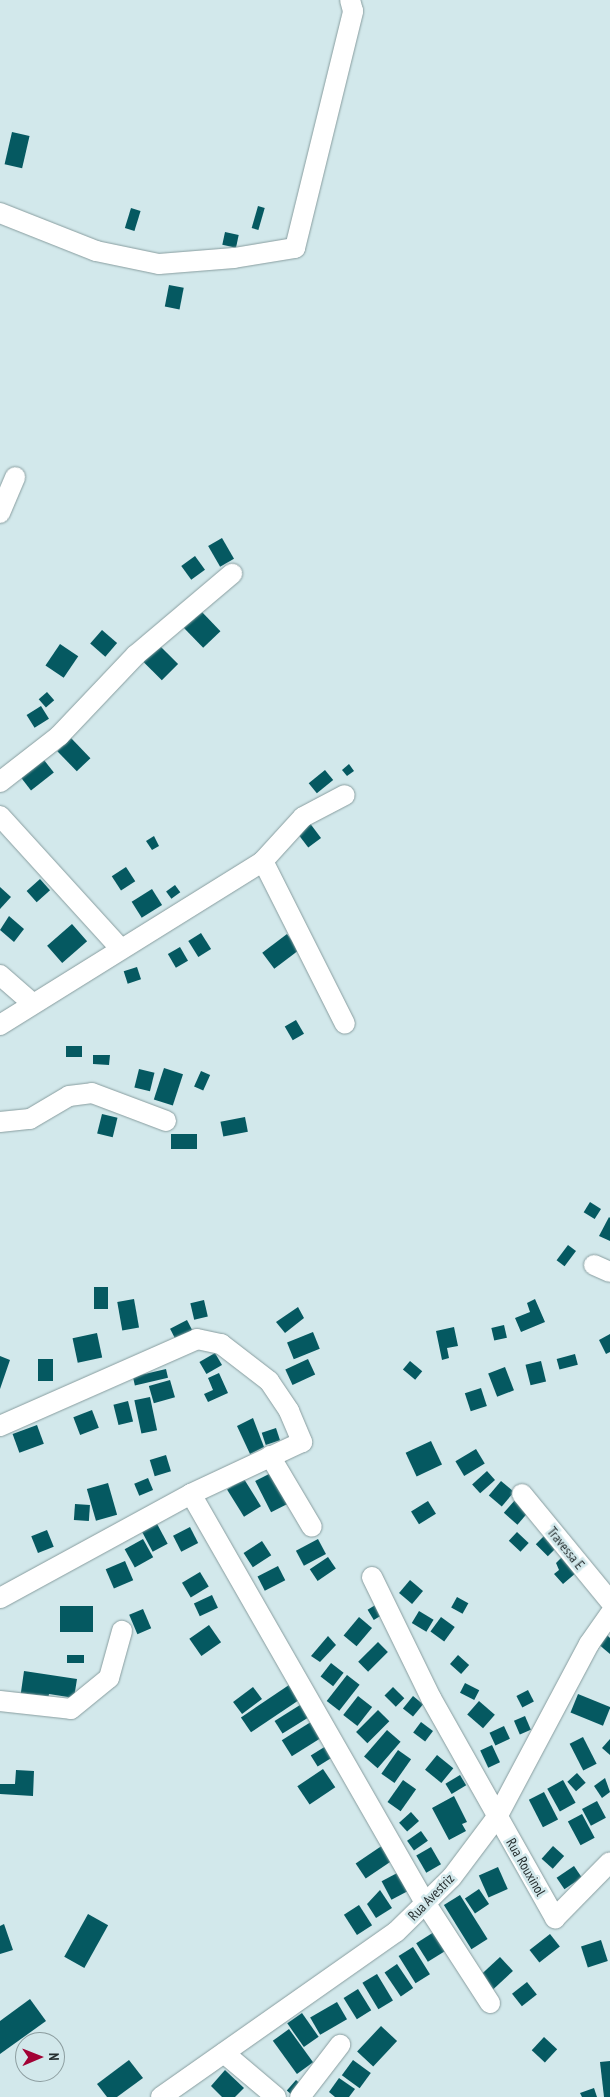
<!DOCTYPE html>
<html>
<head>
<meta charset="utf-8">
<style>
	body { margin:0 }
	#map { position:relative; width:610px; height:2097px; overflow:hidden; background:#d2e8eb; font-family:"PT Sans Narrow",sans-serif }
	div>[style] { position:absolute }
	.building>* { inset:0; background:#055961; transform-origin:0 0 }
	.roads { filter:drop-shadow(0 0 1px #889d9f) drop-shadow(0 0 1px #889d9f) }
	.minor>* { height:20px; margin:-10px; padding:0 10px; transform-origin:10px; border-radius:10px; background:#fff }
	span { translate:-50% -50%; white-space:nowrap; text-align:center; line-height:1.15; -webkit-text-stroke:5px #d2e8eb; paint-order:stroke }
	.street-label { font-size:14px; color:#252e2f }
	.north { position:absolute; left:15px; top:2032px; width:50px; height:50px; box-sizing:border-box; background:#d2e8eb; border:1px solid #8d9ea0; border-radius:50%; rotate:89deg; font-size:14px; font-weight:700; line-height:20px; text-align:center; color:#252e2f }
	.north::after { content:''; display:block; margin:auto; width:18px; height:22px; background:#a20235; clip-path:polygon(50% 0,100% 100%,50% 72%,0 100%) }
</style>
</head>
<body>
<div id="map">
	<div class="building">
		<i style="left:12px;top:132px;width:18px;height:33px;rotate:13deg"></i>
		<i style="left:258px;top:206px;width:7px;height:23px;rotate:16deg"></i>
		<i style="left:131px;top:208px;width:10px;height:21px;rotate:17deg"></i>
		<i style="left:225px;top:232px;width:14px;height:13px;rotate:12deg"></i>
		<i style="left:169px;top:285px;width:15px;height:22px;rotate:11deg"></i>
		<i style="left:222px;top:538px;width:24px;height:16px;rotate:60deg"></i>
		<i style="left:195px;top:556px;width:17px;height:17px;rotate:54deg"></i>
		<i style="left:201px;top:611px;width:28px;height:24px;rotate:46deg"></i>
		<i style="left:102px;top:630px;width:20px;height:18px;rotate:41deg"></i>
		<i style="left:60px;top:644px;width:22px;height:26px;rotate:34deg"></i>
		<i style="left:159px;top:645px;width:27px;height:23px;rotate:45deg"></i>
		<i style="left:47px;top:692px;width:11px;height:11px;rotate:49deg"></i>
		<i style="left:41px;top:706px;width:15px;height:17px;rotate:58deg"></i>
		<i style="left:71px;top:738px;width:28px;height:19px;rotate:46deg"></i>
		<i style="left:44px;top:760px;width:16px;height:29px;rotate:52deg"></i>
		<i style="clip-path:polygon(349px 764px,354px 771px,347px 776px,342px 770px)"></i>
		<i style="left:325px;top:770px;width:13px;height:21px;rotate:51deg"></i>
		<i style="left:309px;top:822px;width:20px;height:16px;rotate:53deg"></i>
		<i style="clip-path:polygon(154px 836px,159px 846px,152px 850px,146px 841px)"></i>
		<i style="left:126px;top:867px;width:17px;height:17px;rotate:57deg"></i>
		<i style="left:40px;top:879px;width:15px;height:18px;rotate:48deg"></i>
		<i style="left:175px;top:885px;width:9px;height:11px;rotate:54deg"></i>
		<i style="clip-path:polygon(0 887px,11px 897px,0 909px)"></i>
		<i style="left:152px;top:889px;width:19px;height:24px;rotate:58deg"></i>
		<i style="clip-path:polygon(9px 916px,24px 929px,14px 942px,0 930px)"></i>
		<i style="left:72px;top:924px;width:23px;height:33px;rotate:49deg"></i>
		<i style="left:201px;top:933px;width:19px;height:15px;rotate:58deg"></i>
		<i style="left:287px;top:934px;width:20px;height:31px;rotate:53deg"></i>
		<i style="left:180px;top:947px;width:16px;height:14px;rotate:60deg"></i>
		<i style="left:137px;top:967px;width:13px;height:14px;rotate:72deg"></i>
		<i style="left:296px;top:1020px;width:16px;height:13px;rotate:60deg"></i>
		<i style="left:66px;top:1046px;width:16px;height:11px"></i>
		<i style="clip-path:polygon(93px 1055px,110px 1055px,109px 1065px,93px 1064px)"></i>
		<i style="left:164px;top:1068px;width:20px;height:33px;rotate:18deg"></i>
		<i style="left:139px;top:1069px;width:16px;height:19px;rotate:14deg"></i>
		<i style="left:201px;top:1071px;width:10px;height:17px;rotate:24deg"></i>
		<i style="left:102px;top:1114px;width:16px;height:20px;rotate:14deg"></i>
		<i style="left:245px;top:1117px;width:15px;height:25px;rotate:79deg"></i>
		<i style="left:171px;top:1134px;width:26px;height:15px"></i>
		<i style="left:590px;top:1202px;width:13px;height:12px;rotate:32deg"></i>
		<i style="clip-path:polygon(609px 1217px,610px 1218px,610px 1241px,599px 1236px)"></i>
		<i style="left:568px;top:1245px;width:10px;height:19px;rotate:37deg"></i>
		<i style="left:94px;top:1287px;width:14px;height:22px"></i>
		<i style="left:134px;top:1299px;width:29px;height:17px;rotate:80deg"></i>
		<i style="clip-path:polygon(535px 1299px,545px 1322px,521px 1332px,515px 1318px,530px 1312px,527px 1303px)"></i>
		<i style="left:204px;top:1300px;width:17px;height:14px;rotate:77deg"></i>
		<i style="clip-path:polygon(298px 1307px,304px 1318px,285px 1333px,276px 1322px)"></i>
		<i style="left:187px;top:1320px;width:13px;height:19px;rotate:63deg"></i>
		<i style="left:504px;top:1325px;width:13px;height:13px;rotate:77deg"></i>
		<i style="clip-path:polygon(454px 1327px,458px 1346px,447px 1348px,449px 1358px,442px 1360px,436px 1331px)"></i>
		<i style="left:313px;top:1332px;width:18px;height:28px;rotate:68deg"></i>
		<i style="left:97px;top:1333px;width:25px;height:25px;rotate:78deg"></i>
		<i style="clip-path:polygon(610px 1334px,610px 1352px,606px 1354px,599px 1340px)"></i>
		<i style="left:215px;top:1353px;width:14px;height:18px;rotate:60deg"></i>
		<i style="left:575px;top:1354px;width:11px;height:19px;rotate:75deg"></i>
		<i style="clip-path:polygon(0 1356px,10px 1360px,0 1389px)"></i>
		<i style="left:38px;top:1359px;width:15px;height:22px"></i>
		<i style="left:308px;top:1359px;width:17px;height:25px;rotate:65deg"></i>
		<i style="left:410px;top:1361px;width:16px;height:11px;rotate:40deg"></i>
		<i style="left:541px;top:1361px;width:21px;height:16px;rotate:76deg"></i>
		<i style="left:505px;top:1367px;width:25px;height:18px;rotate:69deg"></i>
		<i style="left:166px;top:1369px;width:9px;height:34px;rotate:77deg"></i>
		<i style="clip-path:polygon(219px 1373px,228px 1393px,208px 1402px,204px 1394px,213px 1390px,208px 1378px)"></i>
		<i style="left:170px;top:1380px;width:18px;height:22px;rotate:74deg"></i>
		<i style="left:481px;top:1388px;width:19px;height:17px;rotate:72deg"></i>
		<i style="left:150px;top:1397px;width:34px;height:16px;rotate:78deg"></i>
		<i style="left:128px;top:1401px;width:21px;height:15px;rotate:76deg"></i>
		<i style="left:92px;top:1410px;width:19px;height:20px;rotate:69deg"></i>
		<i style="clip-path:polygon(253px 1418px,264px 1447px,250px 1454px,237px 1426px)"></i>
		<i style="left:37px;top:1425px;width:20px;height:26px;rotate:70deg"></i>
		<i style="left:276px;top:1428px;width:13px;height:15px;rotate:72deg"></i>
		<i style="left:431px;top:1441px;width:26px;height:28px;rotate:65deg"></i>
		<i style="left:476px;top:1449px;width:17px;height:24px;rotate:59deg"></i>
		<i style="left:166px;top:1455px;width:17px;height:17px;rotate:73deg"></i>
		<i style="left:487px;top:1471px;width:12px;height:20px;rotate:48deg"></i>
		<i style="left:273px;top:1472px;width:35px;height:20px;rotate:63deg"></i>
		<i style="left:148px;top:1478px;width:13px;height:15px;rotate:67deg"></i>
		<i style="left:244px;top:1479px;width:32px;height:20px;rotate:58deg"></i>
		<i style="left:501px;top:1481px;width:17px;height:19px;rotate:40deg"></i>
		<i style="left:108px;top:1483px;width:33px;height:22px;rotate:74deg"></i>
		<i style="left:515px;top:1500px;width:18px;height:17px;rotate:41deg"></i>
		<i style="left:428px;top:1501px;width:15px;height:20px;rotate:58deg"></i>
		<i style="left:75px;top:1504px;width:15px;height:16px;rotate:4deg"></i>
		<i style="left:155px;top:1520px;width:27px;height:17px;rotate:62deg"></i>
		<i style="left:190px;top:1527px;width:18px;height:19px;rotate:63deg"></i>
		<i style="left:47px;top:1530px;width:18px;height:17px;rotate:68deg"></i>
		<i style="left:517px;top:1532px;width:16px;height:12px;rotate:43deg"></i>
		<i style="left:545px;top:1535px;width:17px;height:13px;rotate:45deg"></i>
		<i style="left:143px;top:1539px;width:21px;height:21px;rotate:61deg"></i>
		<i style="left:318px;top:1539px;width:17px;height:25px;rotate:62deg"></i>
		<i style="left:262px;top:1541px;width:17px;height:22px;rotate:57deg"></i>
		<i style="clip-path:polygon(563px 1556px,577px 1572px,563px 1584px,554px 1574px,559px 1570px,556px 1563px)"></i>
		<i style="left:328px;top:1557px;width:14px;height:22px;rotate:56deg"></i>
		<i style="left:125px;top:1561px;width:21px;height:21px;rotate:67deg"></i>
		<i style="left:278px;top:1566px;width:16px;height:23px;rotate:63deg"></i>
		<i style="left:200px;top:1572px;width:17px;height:21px;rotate:59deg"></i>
		<i style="left:410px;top:1580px;width:17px;height:17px;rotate:40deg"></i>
		<i style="left:212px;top:1595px;width:14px;height:20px;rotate:65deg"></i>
		<i style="left:457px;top:1597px;width:13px;height:12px;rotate:29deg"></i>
		<i style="left:377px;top:1604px;width:12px;height:11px;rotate:59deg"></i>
		<i style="left:93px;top:1606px;width:26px;height:33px;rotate:90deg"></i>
		<i style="left:143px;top:1609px;width:21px;height:15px;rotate:67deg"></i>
		<i style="left:419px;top:1611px;width:17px;height:14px;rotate:31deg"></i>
		<i style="left:359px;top:1617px;width:17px;height:24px;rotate:40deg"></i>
		<i style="left:441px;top:1617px;width:17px;height:18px;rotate:36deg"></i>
		<i style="left:209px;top:1625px;width:21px;height:24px;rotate:55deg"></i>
		<i style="clip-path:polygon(605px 1633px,610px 1638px,610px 1654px,597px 1643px)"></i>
		<i style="clip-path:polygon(328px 1636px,336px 1645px,320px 1662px,311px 1656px)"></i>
		<i style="left:378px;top:1642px;width:14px;height:28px;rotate:45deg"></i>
		<i style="left:67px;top:1655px;width:17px;height:8px"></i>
		<i style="left:458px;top:1655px;width:15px;height:12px;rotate:42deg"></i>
		<i style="left:331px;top:1663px;width:16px;height:17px;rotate:38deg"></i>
		<i style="clip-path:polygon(24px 1671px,77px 1679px,74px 1698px,49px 1694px,47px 1704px,20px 1699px)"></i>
		<i style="left:347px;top:1675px;width:16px;height:33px;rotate:38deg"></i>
		<i style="left:465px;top:1683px;width:16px;height:11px;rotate:27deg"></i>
		<i style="left:289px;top:1685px;width:18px;height:58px;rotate:56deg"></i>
		<i style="left:253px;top:1687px;width:15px;height:25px;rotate:53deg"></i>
		<i style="left:393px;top:1687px;width:16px;height:12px;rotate:45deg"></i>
		<i style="left:528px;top:1690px;width:13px;height:13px;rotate:63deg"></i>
		<i style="left:578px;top:1694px;width:35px;height:20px;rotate:22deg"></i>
		<i style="left:358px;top:1696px;width:18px;height:24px;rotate:38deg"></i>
		<i style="left:413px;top:1696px;width:13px;height:16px;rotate:39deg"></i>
		<i style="left:479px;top:1701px;width:21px;height:18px;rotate:41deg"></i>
		<i style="left:300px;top:1705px;width:15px;height:30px;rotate:58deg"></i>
		<i style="left:378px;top:1710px;width:16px;height:31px;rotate:45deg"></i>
		<i style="left:525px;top:1716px;width:15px;height:12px;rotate:67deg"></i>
		<i style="left:314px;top:1720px;width:19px;height:38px;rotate:58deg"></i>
		<i style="left:421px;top:1722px;width:15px;height:13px;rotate:37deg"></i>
		<i style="left:504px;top:1726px;width:14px;height:16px;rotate:65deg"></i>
		<i style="left:387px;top:1730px;width:18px;height:35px;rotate:41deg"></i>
		<i style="left:583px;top:1737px;width:30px;height:15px;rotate:63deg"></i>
		<i style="clip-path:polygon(610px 1739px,610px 1755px,602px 1748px)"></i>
		<i style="left:492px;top:1745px;width:19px;height:13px;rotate:65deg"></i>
		<i style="left:326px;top:1746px;width:13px;height:18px;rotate:58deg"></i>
		<i style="left:398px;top:1750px;width:16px;height:29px;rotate:35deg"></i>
		<i style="left:437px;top:1755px;width:21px;height:19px;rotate:39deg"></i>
		<i style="left:323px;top:1769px;width:22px;height:31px;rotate:56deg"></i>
		<i style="clip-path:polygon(16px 1770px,34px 1771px,33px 1796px,0 1794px,0 1784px,15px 1784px)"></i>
		<i style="left:577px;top:1773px;width:13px;height:13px;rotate:48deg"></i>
		<i style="left:460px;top:1775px;width:12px;height:17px;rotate:59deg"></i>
		<i style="clip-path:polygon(605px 1778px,610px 1792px,602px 1798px,594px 1786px)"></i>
		<i style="left:403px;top:1780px;width:16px;height:27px;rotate:35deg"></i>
		<i style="left:563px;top:1780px;width:26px;height:18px;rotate:61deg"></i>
		<i style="left:544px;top:1792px;width:31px;height:17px;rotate:63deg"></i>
		<i style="clip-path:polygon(454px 1796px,467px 1822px,462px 1824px,466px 1831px,449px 1840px,432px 1808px)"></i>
		<i style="left:597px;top:1801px;width:19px;height:17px;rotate:62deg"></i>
		<i style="left:411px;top:1812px;width:12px;height:16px;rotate:48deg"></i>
		<i style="left:582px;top:1814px;width:27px;height:16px;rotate:62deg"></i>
		<i style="left:421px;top:1831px;width:12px;height:17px;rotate:55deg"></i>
		<i style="left:383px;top:1845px;width:18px;height:33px;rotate:56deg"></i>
		<i style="left:553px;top:1846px;width:15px;height:17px;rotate:42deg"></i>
		<i style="left:431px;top:1847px;width:20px;height:17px;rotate:60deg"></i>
		<i style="left:574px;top:1866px;width:14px;height:21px;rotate:56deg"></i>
		<i style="left:498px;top:1867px;width:24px;height:21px;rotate:66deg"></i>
		<i style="left:401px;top:1871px;width:21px;height:22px;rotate:62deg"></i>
		<i style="left:479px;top:1889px;width:18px;height:17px;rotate:56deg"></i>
		<i style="clip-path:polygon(380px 1890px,392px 1908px,376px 1918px,367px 1904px)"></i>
		<i style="left:460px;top:1895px;width:52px;height:19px;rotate:58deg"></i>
		<i style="left:359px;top:1905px;width:24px;height:18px;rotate:57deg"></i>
		<i style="left:88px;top:1914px;width:23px;height:49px;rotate:29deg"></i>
		<i style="clip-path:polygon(4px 1924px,13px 1950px,0 1954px,0 1926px)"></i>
		<i style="left:434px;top:1932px;width:22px;height:21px;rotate:58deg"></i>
		<i style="left:550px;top:1934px;width:16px;height:26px;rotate:52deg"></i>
		<i style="left:601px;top:1940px;width:22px;height:21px;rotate:72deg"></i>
		<i style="left:413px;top:1947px;width:32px;height:17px;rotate:58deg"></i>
		<i style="left:500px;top:1957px;width:19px;height:28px;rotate:47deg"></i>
		<i style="left:397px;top:1964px;width:29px;height:15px;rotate:56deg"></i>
		<i style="left:377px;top:1974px;width:31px;height:17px;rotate:59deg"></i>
		<i style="left:527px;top:1982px;width:16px;height:19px;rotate:52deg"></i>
		<i style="left:358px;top:1989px;width:25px;height:17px;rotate:58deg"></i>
		<i style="clip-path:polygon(30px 1999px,46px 2021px,0 2054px,0 2021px)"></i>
		<i style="left:337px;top:2002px;width:20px;height:31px;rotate:60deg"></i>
		<i style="left:302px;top:2013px;width:29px;height:18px;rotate:55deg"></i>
		<i style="left:381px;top:2026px;width:22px;height:35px;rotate:43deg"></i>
		<i style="left:289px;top:2029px;width:41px;height:20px;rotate:54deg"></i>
		<i style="left:544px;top:2037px;width:18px;height:18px;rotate:43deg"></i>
		<i style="clip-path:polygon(129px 2060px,143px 2078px,117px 2097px,107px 2097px,97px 2084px)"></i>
		<i style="left:353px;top:2060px;width:22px;height:19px;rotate:36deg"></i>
		<i style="clip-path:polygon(610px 2061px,610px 2097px,604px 2097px,600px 2062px)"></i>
		<i style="clip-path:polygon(225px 2070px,244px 2088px,235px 2097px,222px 2097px,211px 2086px)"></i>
		<i style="clip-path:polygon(339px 2078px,355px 2089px,349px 2097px,335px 2097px,329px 2092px)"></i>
		<i style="left:296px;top:2080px;width:11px;height:14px;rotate:41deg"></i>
		<i style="clip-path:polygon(594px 2088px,597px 2097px,582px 2097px,580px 2093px)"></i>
	</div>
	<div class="roads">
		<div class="minor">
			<i style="left:0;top:213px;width:103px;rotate:21.6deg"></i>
			<i style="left:96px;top:251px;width:64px;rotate:11.7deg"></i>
			<i style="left:159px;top:264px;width:75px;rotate:-4.6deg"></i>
			<i style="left:234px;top:258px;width:62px;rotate:-9.3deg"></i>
			<i style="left:295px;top:248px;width:244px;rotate:-76.2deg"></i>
			<i style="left:353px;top:11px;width:11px;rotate:-105deg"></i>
			<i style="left:0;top:513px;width:39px;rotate:-67deg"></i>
			<i style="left:0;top:782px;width:75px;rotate:-37.9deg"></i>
			<i style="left:59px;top:736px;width:112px;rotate:-46.5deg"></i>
			<i style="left:136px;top:655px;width:126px;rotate:-40.2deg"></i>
			<i style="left:0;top:816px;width:178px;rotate:47.7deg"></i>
			<i style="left:263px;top:861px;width:182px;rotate:63.3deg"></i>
			<i style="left:0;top:975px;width:43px;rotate:41.2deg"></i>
			<i style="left:0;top:1025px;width:310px;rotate:-31.9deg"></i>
			<i style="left:263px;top:861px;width:59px;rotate:-47.7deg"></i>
			<i style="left:303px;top:817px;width:47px;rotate:-27.6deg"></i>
			<i style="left:0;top:1122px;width:30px;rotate:-6deg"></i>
			<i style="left:30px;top:1119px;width:45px;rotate:-30.5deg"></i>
			<i style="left:69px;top:1096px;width:23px;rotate:-7deg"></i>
			<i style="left:92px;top:1093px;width:79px;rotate:20.7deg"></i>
			<i style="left:594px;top:1265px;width:17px;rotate:24deg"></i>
			<i style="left:0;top:1426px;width:215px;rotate:-23.8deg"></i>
			<i style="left:197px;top:1339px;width:25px;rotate:12deg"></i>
			<i style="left:221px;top:1344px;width:61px;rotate:37.6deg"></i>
			<i style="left:269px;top:1381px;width:36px;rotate:56deg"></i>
			<i style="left:289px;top:1411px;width:34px;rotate:67deg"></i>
			<i style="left:302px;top:1442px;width:123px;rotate:154.9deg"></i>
			<i style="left:191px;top:1494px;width:217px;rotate:151.4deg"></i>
			<i style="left:270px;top:1456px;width:82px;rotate:59.4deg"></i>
			<i style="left:191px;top:1494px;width:473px;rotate:60.2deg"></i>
			<i style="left:426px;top:1904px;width:118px;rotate:57.1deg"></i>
			<i style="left:522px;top:1494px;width:139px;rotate:50.6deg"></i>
			<i style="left:372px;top:1577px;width:135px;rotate:64deg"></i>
			<i style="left:431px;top:1698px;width:253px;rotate:60.6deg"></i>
			<i style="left:555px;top:1918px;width:78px;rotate:-45.5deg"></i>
			<i style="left:0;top:1701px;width:71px;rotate:6.4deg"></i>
			<i style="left:71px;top:1709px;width:49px;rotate:-39.2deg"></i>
			<i style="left:109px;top:1678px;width:49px;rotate:-74.5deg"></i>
			<i style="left:224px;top:2053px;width:68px;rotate:40.2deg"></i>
			<i style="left:161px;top:2097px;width:287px;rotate:-35.1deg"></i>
			<i style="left:396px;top:1932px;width:78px;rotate:-44.5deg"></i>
			<i style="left:452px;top:1877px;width:75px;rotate:-53.1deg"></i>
			<i style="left:497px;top:1817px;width:196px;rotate:-62deg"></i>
			<i style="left:589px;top:1644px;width:37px;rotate:-55deg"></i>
			<i style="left:300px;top:2097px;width:66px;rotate:-52.4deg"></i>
		</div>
	</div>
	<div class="street-label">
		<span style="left:566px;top:1548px;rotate:51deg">Travessa E</span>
		<span style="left:526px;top:1867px;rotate:60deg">Rua Rouxinol</span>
		<span style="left:431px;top:1897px;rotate:-46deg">Rua Avestriz</span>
	</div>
	<div class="north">N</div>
</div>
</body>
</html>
